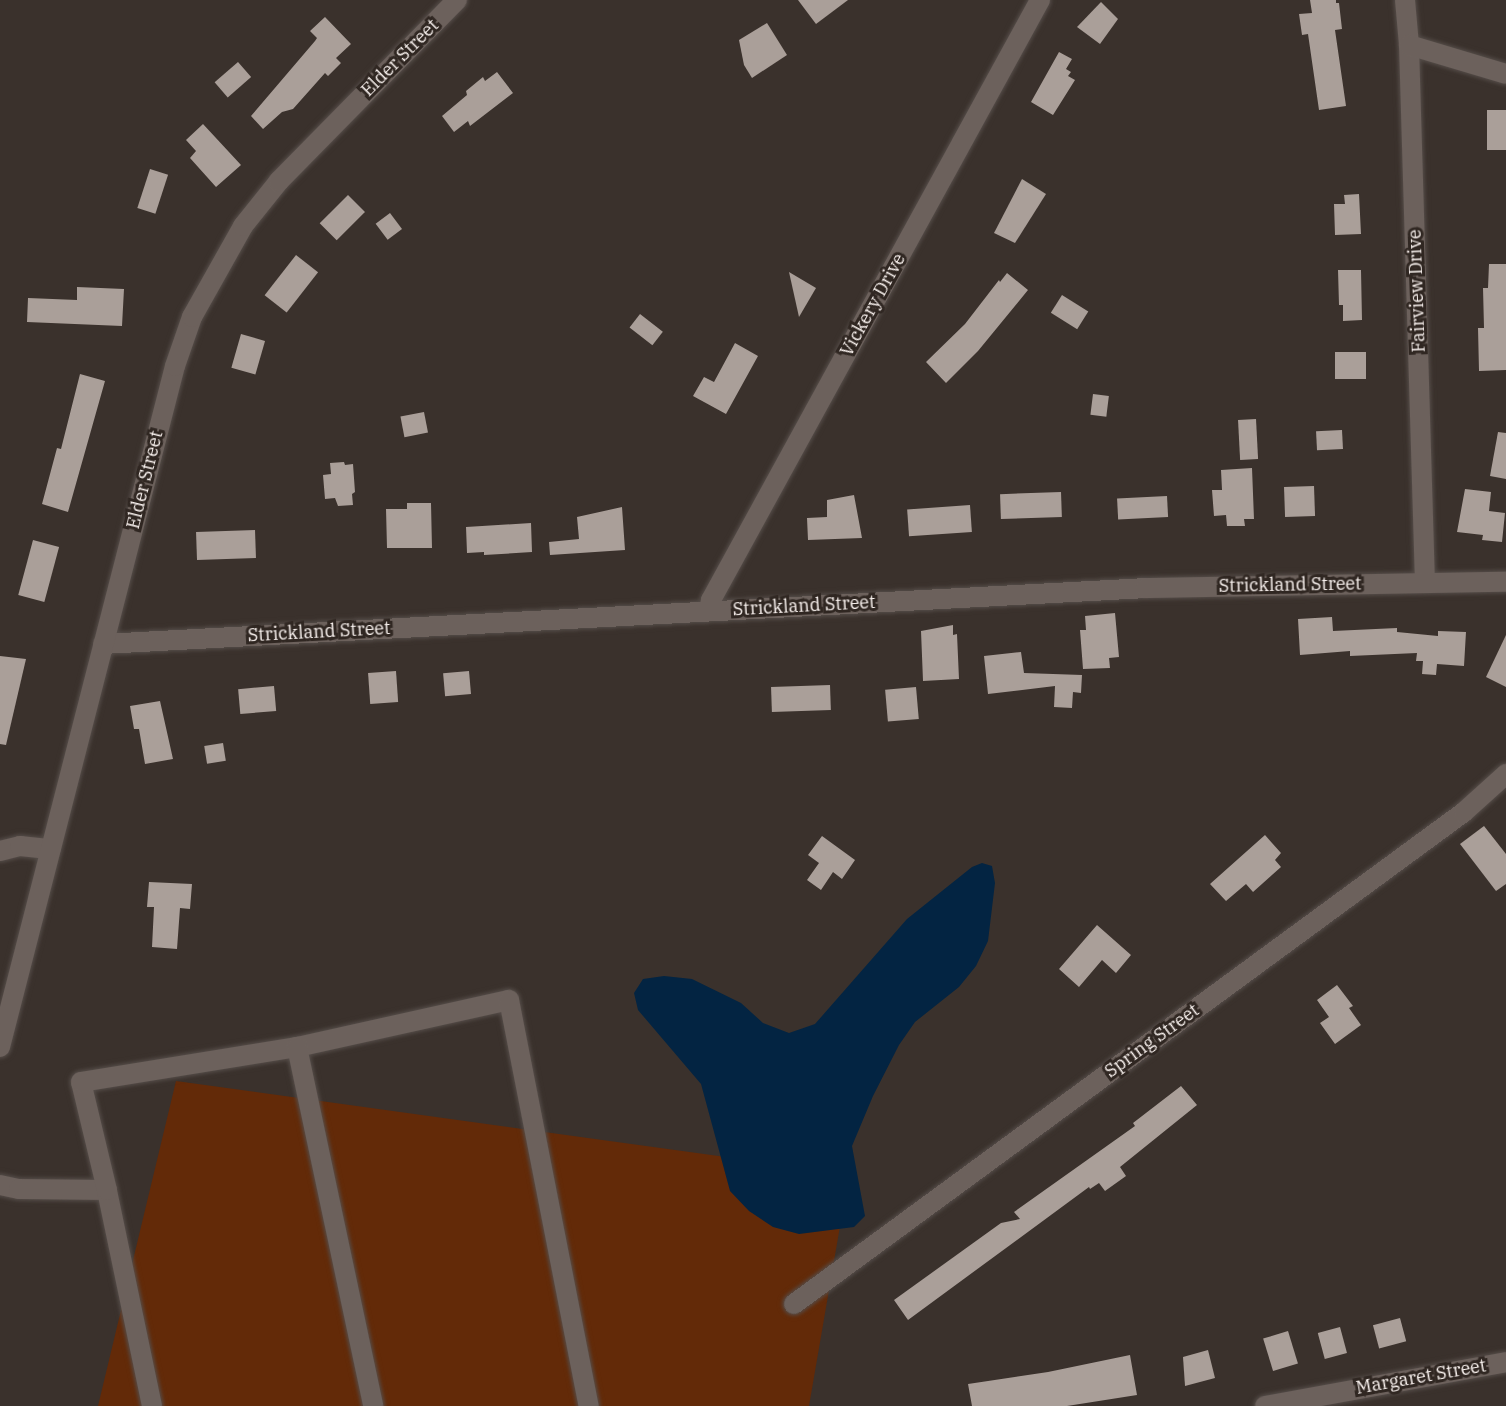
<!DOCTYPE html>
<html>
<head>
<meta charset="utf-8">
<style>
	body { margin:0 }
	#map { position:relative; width:1506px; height:1406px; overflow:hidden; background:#3a312c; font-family:"IBM Plex Serif",serif }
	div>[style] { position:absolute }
	.green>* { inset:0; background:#632a08 }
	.water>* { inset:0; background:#032442 }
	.building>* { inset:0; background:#aa9f99; transform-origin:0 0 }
	.roads { filter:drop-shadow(0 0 2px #554d49) drop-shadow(0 0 2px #554d49) }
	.minor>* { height:20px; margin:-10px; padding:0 10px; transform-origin:10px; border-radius:10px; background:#6c615c }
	span { translate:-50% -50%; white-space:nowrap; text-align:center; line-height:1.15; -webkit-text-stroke:6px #302722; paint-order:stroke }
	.street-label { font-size:18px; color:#faf3f0 }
</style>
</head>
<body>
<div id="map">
	<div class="green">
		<i style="clip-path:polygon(176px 1081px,849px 1174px,809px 1406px,98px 1406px)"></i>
	</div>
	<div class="water">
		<i style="clip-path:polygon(982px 863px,992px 866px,995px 883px,988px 941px,976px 966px,959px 987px,915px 1022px,899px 1045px,873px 1096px,852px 1146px,865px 1216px,854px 1227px,799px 1234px,773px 1227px,749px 1211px,730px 1191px,701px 1084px,638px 1010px,634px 993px,643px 979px,664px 976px,692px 979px,741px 1003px,763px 1023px,789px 1033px,815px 1024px,907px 919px,972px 867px)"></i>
	</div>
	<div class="building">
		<i style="clip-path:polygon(798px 0,848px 0,816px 24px)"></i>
		<i style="clip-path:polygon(1310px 0,1336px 0,1336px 3px,1339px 3px,1342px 29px,1335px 30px,1346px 106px,1319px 110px,1308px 34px,1302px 35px,1299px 14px,1312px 13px)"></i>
		<i style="clip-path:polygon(1101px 2px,1118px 19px,1100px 44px,1077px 27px)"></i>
		<i style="clip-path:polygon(325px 17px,351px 44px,336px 58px,341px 63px,328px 76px,325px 73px,293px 109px,282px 112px,263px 129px,251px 116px,315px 41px,317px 38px,310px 31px)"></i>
		<i style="clip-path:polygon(767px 23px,787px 55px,752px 78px,744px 65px,739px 40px)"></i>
		<i style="clip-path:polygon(1059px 52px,1072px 59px,1066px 69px,1071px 72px,1068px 76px,1075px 80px,1053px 115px,1031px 102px)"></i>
		<i style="left:238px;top:62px;width:20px;height:31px;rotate:49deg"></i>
		<i style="clip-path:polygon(497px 72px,513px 93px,470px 126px,468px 121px,454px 132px,442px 116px,467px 95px,466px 91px,483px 77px,485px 81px)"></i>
		<i style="left:1487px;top:110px;width:19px;height:40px"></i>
		<i style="clip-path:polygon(203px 124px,241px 165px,216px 187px,190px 158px,196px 151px,186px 140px)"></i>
		<i style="left:150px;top:169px;width:19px;height:41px;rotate:18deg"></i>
		<i style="clip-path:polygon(1022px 179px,1046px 194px,1015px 243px,994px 233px)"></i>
		<i style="clip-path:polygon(1359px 194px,1361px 234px,1335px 235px,1334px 204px,1345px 204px,1344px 195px)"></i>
		<i style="left:348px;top:195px;width:24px;height:40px;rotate:45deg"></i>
		<i style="left:390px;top:213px;width:20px;height:18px;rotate:53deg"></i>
		<i style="left:296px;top:255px;width:28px;height:51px;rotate:38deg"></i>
		<i style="clip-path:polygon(1489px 264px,1506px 264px,1506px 370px,1479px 371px,1478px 328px,1484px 328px,1483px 288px,1488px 288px)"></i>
		<i style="clip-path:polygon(1338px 270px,1361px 270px,1362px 320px,1343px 321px,1343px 305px,1339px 305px)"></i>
		<i style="clip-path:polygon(789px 272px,816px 288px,799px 317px)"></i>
		<i style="clip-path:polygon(1007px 273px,1028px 290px,978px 351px,946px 383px,926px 362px,965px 324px,999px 280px,1000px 282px)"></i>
		<i style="clip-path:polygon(77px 287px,124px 289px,122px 326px,27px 322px,28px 298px,77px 300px)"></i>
		<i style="left:1062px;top:295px;width:31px;height:21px;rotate:32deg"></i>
		<i style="left:640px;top:314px;width:29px;height:17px;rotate:38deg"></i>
		<i style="left:241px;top:334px;width:25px;height:35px;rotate:16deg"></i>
		<i style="clip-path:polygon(735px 343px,758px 356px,726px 414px,693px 396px,704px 377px,714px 382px)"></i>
		<i style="left:1335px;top:352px;width:31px;height:27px"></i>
		<i style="clip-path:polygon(80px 374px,105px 381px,68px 512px,42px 504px,57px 448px,61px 449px)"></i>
		<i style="left:1093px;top:394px;width:16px;height:21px;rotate:7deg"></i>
		<i style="left:424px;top:412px;width:21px;height:24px;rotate:79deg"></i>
		<i style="left:1256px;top:419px;width:40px;height:18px;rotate:87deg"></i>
		<i style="left:1342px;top:430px;width:19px;height:26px;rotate:87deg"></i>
		<i style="clip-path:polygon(1498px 432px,1506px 433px,1506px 479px,1490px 476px)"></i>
		<i style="clip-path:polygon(344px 462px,345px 465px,353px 464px,355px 492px,352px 494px,353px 505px,338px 506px,335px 498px,325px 499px,323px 475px,331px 474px,330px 463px)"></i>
		<i style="clip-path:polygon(1252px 468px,1254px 519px,1244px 519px,1245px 526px,1227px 526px,1226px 515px,1214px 516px,1212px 490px,1222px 490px,1221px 470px)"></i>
		<i style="left:1314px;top:486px;width:30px;height:30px;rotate:88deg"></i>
		<i style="clip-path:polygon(1465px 489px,1491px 492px,1489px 511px,1505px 513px,1502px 542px,1482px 540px,1483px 535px,1457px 532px)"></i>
		<i style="left:1061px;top:492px;width:25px;height:61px;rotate:88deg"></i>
		<i style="clip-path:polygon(854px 495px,862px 538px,808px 540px,807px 518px,827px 517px,827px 500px)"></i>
		<i style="left:1167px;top:496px;width:21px;height:50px;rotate:87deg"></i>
		<i style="clip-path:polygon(407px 503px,431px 503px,432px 548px,387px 548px,386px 509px,407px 509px)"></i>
		<i style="left:970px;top:505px;width:27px;height:63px;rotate:86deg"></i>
		<i style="clip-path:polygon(622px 507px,625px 550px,550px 555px,549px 542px,579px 539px,577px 517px)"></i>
		<i style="clip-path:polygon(531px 523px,532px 552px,484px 555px,484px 552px,467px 553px,466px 527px)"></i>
		<i style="left:255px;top:530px;width:28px;height:59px;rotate:88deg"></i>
		<i style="left:33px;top:540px;width:27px;height:57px;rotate:15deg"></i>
		<i style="clip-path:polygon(1115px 613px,1119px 657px,1109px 658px,1110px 668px,1083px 669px,1080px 630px,1086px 630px,1085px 616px)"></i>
		<i style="clip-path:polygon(1332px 617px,1333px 631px,1397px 628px,1397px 632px,1438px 636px,1438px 631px,1466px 632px,1464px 666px,1437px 664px,1436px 675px,1422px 674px,1423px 661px,1416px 661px,1417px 653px,1350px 656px,1350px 651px,1300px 655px,1298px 619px)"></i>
		<i style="clip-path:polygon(953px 625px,953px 635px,957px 634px,959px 679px,923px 681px,921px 631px)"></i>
		<i style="clip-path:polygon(1506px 635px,1506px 687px,1486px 677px)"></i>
		<i style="clip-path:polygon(1021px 652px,1024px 673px,1082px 675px,1081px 693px,1073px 692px,1072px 708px,1054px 707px,1055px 686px,988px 694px,984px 656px)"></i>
		<i style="clip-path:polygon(0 656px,26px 659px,6px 745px,0 744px)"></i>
		<i style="left:396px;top:671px;width:31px;height:28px;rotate:86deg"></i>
		<i style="left:469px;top:671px;width:23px;height:26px;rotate:85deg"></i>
		<i style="left:830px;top:685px;width:25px;height:59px;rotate:88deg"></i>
		<i style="left:274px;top:686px;width:25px;height:36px;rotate:85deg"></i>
		<i style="left:916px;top:687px;width:32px;height:31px;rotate:85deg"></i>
		<i style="clip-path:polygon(160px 701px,173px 759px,145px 764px,139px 729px,134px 729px,130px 706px)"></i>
		<i style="left:223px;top:743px;width:18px;height:19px;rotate:81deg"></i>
		<i style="clip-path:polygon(1484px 826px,1506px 854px,1506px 884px,1496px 891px,1460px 844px)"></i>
		<i style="clip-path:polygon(1265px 835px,1281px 853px,1275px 860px,1281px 867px,1253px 892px,1246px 884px,1226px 901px,1210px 884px)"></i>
		<i style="clip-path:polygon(822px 836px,855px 860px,842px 879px,833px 872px,821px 890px,807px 880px,819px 863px,808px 855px)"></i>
		<i style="clip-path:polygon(149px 882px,192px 884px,190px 909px,180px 908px,177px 949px,152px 947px,154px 907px,147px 907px)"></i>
		<i style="clip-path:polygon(1097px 925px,1131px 955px,1116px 973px,1102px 960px,1079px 987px,1059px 969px)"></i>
		<i style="clip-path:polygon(1337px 985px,1353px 1006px,1349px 1008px,1361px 1025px,1335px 1044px,1320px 1023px,1329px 1017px,1317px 1000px)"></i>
		<i style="clip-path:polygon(1181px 1086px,1197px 1105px,1120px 1167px,1126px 1176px,1105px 1191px,1099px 1183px,1090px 1189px,1089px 1187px,908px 1320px,894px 1300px,1001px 1223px,1020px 1219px,1014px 1212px,1135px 1126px,1133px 1123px)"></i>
		<i style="left:1400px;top:1318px;width:24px;height:28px;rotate:75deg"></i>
		<i style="left:1340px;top:1327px;width:27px;height:23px;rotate:75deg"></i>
		<i style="left:1288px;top:1331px;width:34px;height:26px;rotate:73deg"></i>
		<i style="clip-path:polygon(1208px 1350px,1215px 1378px,1185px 1386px,1183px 1357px)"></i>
		<i style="clip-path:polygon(1130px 1355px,1137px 1395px,1067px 1406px,972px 1406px,968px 1384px,1048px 1372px)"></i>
	</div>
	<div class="roads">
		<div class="minor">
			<i style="left:1405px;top:0;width:45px;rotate:84.9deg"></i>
			<i style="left:1409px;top:45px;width:538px;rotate:88.3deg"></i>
			<i style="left:1409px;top:45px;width:101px;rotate:16.6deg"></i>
			<i style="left:709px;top:611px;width:11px;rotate:-80deg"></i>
			<i style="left:711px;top:600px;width:684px;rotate:-61.26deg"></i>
			<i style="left:103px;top:644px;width:1045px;rotate:-3.07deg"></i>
			<i style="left:1146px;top:588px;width:360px;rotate:-1deg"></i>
			<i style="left:0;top:851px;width:21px;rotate:-14deg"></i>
			<i style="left:20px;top:846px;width:31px;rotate:6deg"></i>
			<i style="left:0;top:1047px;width:703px;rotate:-75.59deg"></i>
			<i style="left:175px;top:366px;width:52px;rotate:-70.9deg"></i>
			<i style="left:192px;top:317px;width:104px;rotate:-60.7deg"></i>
			<i style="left:243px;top:226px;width:58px;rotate:-51.3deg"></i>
			<i style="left:279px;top:181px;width:254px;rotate:-45.5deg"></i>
			<i style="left:297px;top:1047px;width:217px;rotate:-12.5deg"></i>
			<i style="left:509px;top:1000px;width:414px;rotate:78.9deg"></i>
			<i style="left:0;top:1185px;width:19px;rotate:12deg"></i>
			<i style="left:19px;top:1189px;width:88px;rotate:0.7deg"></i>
			<i style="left:794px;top:1304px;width:831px;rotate:-36.29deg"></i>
			<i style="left:1464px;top:812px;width:57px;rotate:-42.1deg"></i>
			<i style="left:152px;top:1406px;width:221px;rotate:-101.8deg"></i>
			<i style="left:107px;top:1190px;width:111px;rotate:-103.5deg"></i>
			<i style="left:81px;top:1082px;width:219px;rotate:-9.2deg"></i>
			<i style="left:297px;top:1047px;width:367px;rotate:78deg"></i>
			<i style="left:1265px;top:1406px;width:245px;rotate:-10.3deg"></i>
		</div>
	</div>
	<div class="street-label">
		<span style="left:400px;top:58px;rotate:-45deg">Elder Street</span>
		<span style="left:1417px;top:291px;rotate:-92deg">Fairview Drive</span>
		<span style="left:873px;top:305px;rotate:-61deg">Vickery Drive</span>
		<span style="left:145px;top:480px;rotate:-76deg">Elder Street</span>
		<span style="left:1290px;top:585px;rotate:-1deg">Strickland Street</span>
		<span style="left:804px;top:606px;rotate:-3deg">Strickland Street</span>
		<span style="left:319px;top:632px;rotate:-3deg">Strickland Street</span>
		<span style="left:1152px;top:1041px;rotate:-36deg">Spring Street</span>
		<span style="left:1421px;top:1377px;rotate:-10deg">Margaret Street</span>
	</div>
</div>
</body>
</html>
